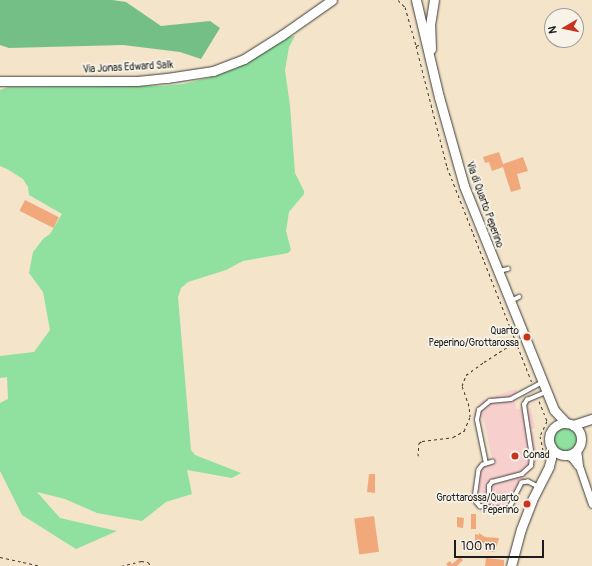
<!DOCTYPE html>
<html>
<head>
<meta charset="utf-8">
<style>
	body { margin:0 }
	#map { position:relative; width:592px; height:566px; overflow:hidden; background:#f3e4ca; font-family:Pangolin,sans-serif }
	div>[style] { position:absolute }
	.built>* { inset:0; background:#f7d0ce }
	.green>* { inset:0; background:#90e1a0 }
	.round { border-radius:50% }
	.forest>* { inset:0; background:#74bf86 }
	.building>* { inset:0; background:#f1a87b; transform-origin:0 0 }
	.path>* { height:1px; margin-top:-0.5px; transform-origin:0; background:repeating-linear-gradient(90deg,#3c3a36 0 3px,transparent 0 6px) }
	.roads { filter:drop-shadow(0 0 1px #3c3a36) drop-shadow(0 0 1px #3c3a36) }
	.service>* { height:3.5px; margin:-1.75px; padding:0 1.75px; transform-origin:1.75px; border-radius:1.75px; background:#fff }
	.minor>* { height:7px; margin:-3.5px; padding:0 3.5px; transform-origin:3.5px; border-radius:3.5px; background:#fff }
	.tertiary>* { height:9px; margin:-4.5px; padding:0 4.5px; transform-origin:4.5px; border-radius:4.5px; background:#fff }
	.tertiary>.ring { margin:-4.5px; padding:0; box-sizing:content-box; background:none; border:9px solid #fff; border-radius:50% }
	.dots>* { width:11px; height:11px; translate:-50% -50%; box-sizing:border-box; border:2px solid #f7f3e8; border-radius:50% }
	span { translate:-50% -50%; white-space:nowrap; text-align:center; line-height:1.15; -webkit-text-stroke:3.5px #f7f3e8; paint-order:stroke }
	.street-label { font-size:10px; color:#1c1c1c }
	.poi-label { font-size:10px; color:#1c1c1c }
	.right { translate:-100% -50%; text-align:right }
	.left { translate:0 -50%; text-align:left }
	.north { position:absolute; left:544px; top:8px; width:40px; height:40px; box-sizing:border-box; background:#f7f3e8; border:1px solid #9f9d96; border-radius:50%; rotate:261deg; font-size:11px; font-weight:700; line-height:16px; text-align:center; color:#1c1c1c }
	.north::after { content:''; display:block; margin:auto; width:14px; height:18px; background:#c8321e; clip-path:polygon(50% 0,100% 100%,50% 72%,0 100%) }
	.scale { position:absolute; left:454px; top:540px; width:90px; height:18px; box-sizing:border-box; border:2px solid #1c1c1c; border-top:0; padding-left:5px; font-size:12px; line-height:14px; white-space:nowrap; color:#1c1c1c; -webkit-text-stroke:3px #f7f3e8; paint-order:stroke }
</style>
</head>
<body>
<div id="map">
	<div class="built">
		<i style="clip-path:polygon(516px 389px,517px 397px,515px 402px,516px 409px,531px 408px,535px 427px,534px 429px,529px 429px,530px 433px,533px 432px,537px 454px,534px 455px,534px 466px,523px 478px,531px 480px,528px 486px,521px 488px,511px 510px,505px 512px,480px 507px,474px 504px,472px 496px,478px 464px,482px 460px,493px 463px,483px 417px,474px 420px,474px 413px,483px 400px)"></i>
	</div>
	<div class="green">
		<i style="clip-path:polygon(295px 36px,289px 47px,285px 70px,290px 106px,295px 173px,304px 191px,304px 194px,289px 212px,286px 231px,291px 250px,288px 253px,243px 261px,226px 270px,188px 282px,181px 288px,178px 297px,191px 450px,195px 455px,241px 473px,232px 478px,187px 470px,192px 494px,166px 502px,142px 521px,97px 513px,65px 499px,37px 492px,60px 518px,117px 531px,76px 549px,22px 515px,0 471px,0 403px,8px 399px,7px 377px,0 378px,0 356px,34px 352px,50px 330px,43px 292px,29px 273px,33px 252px,44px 238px,50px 234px,62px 214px,29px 195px,28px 187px,23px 179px,7px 169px,0 166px,0 90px,8px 87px,160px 86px,183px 84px,216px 76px,248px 62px,288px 37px)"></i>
		<i class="round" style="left:553px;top:427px;width:24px;height:24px"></i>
	</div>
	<div class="forest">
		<i style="clip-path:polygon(0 0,112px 0,126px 2px,161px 26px,210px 21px,220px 28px,201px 59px,180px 52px,123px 45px,9px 48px,0 45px)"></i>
	</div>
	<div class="building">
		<i style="clip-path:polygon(499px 152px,503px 164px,523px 157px,528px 171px,517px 174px,521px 189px,511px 192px,503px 167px,492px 171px,489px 162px,485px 163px,483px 157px)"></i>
		<i style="left:25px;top:200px;width:38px;height:12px;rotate:27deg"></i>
		<i style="clip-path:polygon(369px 474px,375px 474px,375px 493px,367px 492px)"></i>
		<i style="left:471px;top:514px;width:5px;height:15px"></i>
		<i style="left:374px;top:516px;width:36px;height:20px;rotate:82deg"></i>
		<i style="clip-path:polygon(457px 517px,464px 518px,463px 528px,457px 527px)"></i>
		<i style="clip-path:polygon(479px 533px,485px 537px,499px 538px,495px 552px,486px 551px,487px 544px,482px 543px,481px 551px,475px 551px,475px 534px,479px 535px)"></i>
		<i style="clip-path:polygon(460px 557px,463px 560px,457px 566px,448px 566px,446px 564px,450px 561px,452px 564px)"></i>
		<i style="clip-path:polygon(486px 558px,504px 560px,504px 566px,485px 566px)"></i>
	</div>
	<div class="path">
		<i style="left:398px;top:0;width:10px;rotate:45deg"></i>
		<i style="left:405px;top:7px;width:40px;rotate:74deg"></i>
		<i style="left:419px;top:45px;width:3px;rotate:162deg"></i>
		<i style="left:416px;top:46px;width:125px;rotate:75.6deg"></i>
		<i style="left:447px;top:167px;width:232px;rotate:68.5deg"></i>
		<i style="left:539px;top:401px;width:22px;rotate:68deg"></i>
		<i style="left:547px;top:421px;width:17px;rotate:115deg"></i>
		<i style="left:540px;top:436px;width:14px;rotate:78deg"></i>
		<i style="left:418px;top:456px;width:13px;rotate:-86deg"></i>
		<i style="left:419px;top:443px;width:4px;rotate:-34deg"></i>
		<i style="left:422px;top:441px;width:31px;rotate:-7deg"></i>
		<i style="left:453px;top:437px;width:13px;rotate:-29deg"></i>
		<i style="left:464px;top:431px;width:15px;rotate:-67deg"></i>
		<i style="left:470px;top:417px;width:11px;rotate:-95deg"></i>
		<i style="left:469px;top:406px;width:21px;rotate:-109deg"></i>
		<i style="left:462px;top:386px;width:12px;rotate:-70deg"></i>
		<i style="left:466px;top:375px;width:22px;rotate:-36deg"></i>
		<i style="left:484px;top:362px;width:40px;rotate:-32.9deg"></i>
		<i style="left:0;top:557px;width:42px;rotate:12.4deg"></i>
		<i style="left:121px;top:566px;width:21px;rotate:-14deg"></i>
		<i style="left:141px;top:561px;width:7px;rotate:8deg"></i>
		<i style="left:148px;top:562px;width:5px;rotate:53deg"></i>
	</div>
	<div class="roads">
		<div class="service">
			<i style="left:499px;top:271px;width:9px;rotate:-13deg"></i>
			<i style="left:511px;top:301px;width:9px;rotate:-27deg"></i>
			<i style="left:493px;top:462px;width:10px;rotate:163deg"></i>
			<i style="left:483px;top:465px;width:6px;rotate:129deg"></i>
			<i style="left:479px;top:470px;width:30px;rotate:98deg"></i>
			<i style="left:475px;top:500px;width:8px;rotate:50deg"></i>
			<i style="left:480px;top:506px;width:28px;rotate:8deg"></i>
			<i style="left:508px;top:510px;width:13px;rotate:-61deg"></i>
			<i style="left:486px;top:464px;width:45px;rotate:-101.6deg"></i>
			<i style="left:477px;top:420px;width:10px;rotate:-79deg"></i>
			<i style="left:479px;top:410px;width:14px;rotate:-39deg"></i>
			<i style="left:490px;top:401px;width:21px;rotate:-5deg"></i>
			<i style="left:511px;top:399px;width:36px;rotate:-28deg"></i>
			<i style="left:538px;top:487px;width:11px;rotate:-153deg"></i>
			<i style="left:528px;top:482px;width:6px;rotate:171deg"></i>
			<i style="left:522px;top:483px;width:18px;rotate:117deg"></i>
			<i style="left:514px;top:499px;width:21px;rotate:-175deg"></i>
			<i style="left:493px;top:497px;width:5px;rotate:-143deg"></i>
			<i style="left:489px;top:494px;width:8px;rotate:-90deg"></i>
			<i style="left:489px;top:486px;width:5px;rotate:-53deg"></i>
			<i style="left:492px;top:482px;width:31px;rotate:-15deg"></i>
			<i style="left:522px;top:474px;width:12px;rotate:-42deg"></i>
			<i style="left:531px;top:466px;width:9px;rotate:-84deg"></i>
			<i style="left:532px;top:457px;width:53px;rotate:-98.7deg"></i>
			<i style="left:524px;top:405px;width:6px;rotate:-59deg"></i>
			<i style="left:527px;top:400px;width:21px;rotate:-23deg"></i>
		</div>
		<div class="minor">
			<i style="left:577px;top:449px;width:17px;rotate:83deg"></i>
			<i style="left:579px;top:466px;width:40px;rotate:71.1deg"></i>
			<i style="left:566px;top:455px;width:7px;rotate:27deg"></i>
			<i style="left:572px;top:458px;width:9px;rotate:54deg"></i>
		</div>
		<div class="tertiary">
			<i style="left:416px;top:0;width:100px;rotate:76.7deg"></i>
			<i style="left:439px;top:97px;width:92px;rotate:74.3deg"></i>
			<i style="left:464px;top:186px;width:241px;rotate:68.1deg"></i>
			<i style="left:554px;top:410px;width:18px;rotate:47deg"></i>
			<i style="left:431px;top:49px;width:24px;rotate:-92deg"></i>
			<i style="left:430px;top:25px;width:25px;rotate:-81deg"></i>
			<i style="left:0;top:81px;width:137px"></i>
			<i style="left:137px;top:81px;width:30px;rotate:-6deg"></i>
			<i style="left:167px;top:78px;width:47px;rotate:-8.7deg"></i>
			<i style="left:213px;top:71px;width:33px;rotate:-21deg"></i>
			<i style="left:244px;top:59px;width:45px;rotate:-32.3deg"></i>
			<i style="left:282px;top:35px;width:61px;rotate:-35deg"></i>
			<i class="ring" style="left:549px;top:423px;width:23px;height:23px"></i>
			<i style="left:573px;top:425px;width:20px;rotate:-18deg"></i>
			<i style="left:511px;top:566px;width:38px;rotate:-75deg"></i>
			<i style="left:521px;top:529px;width:31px;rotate:-69deg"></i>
			<i style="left:532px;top:500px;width:38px;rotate:-63deg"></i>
			<i style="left:549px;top:466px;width:8px;rotate:-76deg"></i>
			<i style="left:551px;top:458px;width:11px;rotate:-90deg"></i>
		</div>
	</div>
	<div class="dots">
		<i style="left:527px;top:337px;background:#c8321e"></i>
		<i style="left:515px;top:456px;background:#c8321e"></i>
		<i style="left:527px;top:504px;background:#c8321e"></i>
	</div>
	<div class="street-label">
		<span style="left:128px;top:68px;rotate:-3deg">Via Jonas Edward Salk</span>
		<span style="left:484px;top:205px;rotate:70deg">Via di Quarto Peperino</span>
	</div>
	<div class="poi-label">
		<span class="right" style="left:519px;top:337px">Quarto<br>Peperino/Grottarossa</span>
		<span class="left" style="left:523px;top:456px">Conad</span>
		<span class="right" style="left:519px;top:504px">Grottarossa/Quarto<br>Peperino</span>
	</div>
	<div class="north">N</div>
	<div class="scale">100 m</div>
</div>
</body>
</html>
